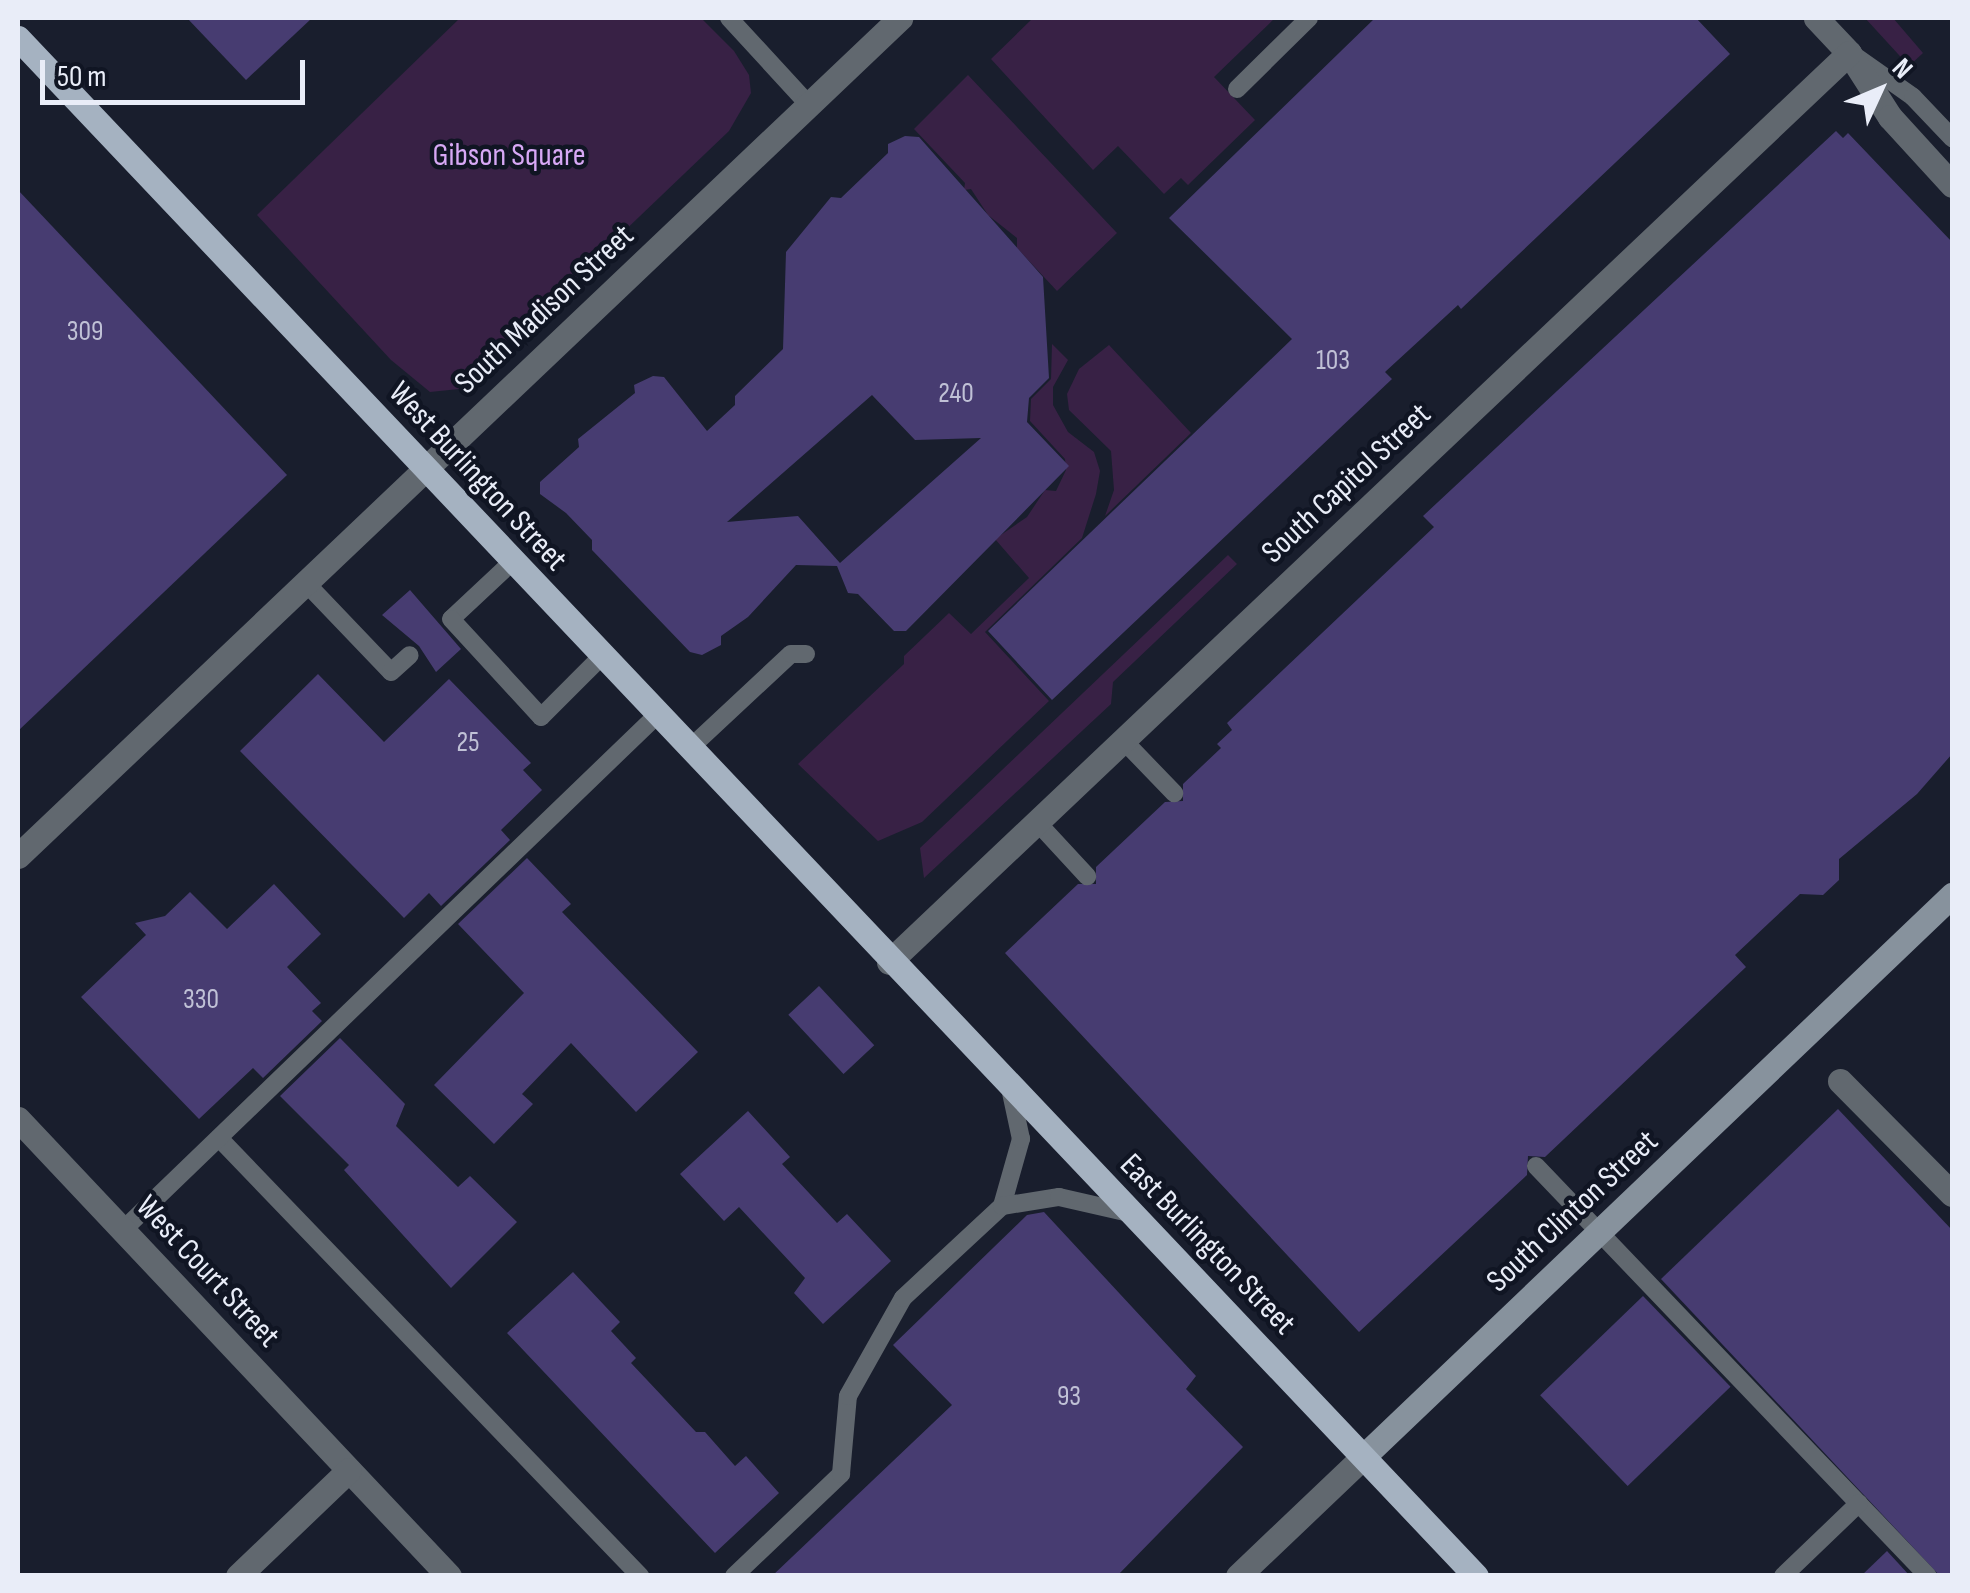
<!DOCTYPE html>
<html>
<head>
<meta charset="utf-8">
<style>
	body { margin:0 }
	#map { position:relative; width:1970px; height:1593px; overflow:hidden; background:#191e2d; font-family:"Sofia Sans Condensed",sans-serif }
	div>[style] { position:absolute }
	.green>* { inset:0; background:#382145 }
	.building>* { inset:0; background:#473c71; transform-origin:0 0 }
	.service>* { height:18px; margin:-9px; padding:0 9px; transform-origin:9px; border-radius:9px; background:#61686f }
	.pedestrian>* { height:25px; margin:-12.5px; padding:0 12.5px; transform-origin:12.5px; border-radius:12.5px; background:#61686f }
	.tertiary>* { height:25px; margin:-12.5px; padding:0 12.5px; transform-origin:12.5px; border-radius:12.5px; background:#61686f }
	.secondary>* { height:25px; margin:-12.5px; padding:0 12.5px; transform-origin:12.5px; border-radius:12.5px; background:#87929d }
	.primary>* { height:25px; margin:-12.5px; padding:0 12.5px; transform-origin:12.5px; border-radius:12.5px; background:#a5b2c1 }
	span { translate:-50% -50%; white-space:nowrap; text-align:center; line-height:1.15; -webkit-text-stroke:9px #101523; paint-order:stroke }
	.number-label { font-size:28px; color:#c0c1d6 }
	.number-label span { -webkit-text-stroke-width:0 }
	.park-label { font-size:32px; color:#d7a8f5 }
	.street-label { font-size:32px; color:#e9edf8 }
	.frame { position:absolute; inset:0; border:20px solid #e9edf8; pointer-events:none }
	.north { position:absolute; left:1830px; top:40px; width:100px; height:100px; -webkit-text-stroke:8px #101523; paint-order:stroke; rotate:46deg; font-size:28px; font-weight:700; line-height:40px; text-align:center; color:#e9edf8 }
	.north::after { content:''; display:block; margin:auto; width:35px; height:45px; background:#e9edf8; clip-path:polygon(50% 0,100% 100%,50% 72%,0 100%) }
	.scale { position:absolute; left:40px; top:60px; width:265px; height:45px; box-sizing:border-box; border:5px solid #e9edf8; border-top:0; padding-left:12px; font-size:30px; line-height:35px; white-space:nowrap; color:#e9edf8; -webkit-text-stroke:8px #101523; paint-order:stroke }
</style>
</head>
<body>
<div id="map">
	<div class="green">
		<i style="clip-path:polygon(460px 18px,701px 18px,734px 51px,749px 75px,751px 93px,729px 131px,459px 389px,430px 392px,391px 360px,257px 215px)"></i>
		<i style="clip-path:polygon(1033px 18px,1275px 18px,1214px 77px,1255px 120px,1188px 185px,1181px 178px,1164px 194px,1118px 146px,1093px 170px,991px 59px)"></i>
		<i style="clip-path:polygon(1865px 18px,1893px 18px,1923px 53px,1909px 66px)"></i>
		<i style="clip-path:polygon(968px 75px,1117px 233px,1057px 291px,1017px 248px,1017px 238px,988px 215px,971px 189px,964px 190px,965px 183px,914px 129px)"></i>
		<i style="clip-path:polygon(1052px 344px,1068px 360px,1053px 387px,1053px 405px,1068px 432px,1094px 452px,1100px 471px,1096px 494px,1082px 538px,985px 632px,1049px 701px,922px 822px,878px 841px,798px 764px,904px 664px,904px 656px,949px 613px,971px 634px,1029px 578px,995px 539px,1027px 517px,1045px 490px,1056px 491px,1066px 470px,1065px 459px,1030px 421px,1031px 399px,1051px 379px)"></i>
		<i style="clip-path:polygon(1109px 345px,1191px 433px,1105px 516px,1114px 490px,1111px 451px,1069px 410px,1067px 394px,1079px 369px)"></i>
		<i style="clip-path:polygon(1228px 555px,1237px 564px,1113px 682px,1111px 704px,924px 878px,920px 848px)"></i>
	</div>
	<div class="building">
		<i style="clip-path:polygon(187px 18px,312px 18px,246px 80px)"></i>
		<i style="clip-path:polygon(1375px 18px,1696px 18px,1730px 54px,1461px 309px,1458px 305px,1385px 372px,1392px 379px,1052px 700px,988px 631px,1292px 339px,1169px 218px)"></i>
		<i style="clip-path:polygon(1836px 131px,1843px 138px,1848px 133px,1952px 242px,1952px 754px,1917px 794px,1839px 859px,1839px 880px,1823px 895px,1800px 894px,1770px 922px,1735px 955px,1746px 967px,1545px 1157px,1528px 1156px,1527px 1175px,1359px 1332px,1005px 953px,1078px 884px,1096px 884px,1096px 867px,1165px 802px,1183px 801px,1183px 784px,1221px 748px,1217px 744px,1232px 730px,1227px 723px,1434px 527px,1423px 516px)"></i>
		<i style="clip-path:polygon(evenodd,905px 136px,919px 137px,1043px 277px,1049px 378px,1029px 398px,1027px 422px,1069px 466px,906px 631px,894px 631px,858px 594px,848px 593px,837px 566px,796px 565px,748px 617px,721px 636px,721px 645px,702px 655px,690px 652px,592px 550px,592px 540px,566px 513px,540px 494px,540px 482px,579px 447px,578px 439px,635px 393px,634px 385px,653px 376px,664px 377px,707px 431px,735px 405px,735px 396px,783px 349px,786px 252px,831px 197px,841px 198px,888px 153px,888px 144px,905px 136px,872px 395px,915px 440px,981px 438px,840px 563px,798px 516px,727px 522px,872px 395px)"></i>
		<i style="clip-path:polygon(18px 190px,287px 475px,18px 731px)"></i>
		<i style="clip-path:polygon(410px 590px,461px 649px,436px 672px,419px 646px,382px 615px)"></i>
		<i style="clip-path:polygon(318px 674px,384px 742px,449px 679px,531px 763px,523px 770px,542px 790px,501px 830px,510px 840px,441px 906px,429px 893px,404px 918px,240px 751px)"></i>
		<i style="clip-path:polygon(527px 858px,571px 904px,562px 912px,698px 1052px,636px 1112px,571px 1043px,522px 1094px,533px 1104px,494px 1144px,434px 1085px,524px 993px,458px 924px)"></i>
		<i style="clip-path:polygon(274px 884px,321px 934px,287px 967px,321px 1003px,312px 1011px,322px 1021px,263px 1078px,253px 1068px,199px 1119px,81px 997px,146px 935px,135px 923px,165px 916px,190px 892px,227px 929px)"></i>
		<i style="left:819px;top:986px;width:81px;height:42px;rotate:47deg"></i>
		<i style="clip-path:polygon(340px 1038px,405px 1104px,396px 1126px,458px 1187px,470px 1176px,517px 1222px,451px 1288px,344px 1170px,349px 1165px,280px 1096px)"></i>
		<i style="clip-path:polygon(1838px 1109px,1952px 1230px,1952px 1576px,1940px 1576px,1661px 1279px)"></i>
		<i style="clip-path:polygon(748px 1111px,790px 1157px,782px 1164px,837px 1223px,847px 1214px,891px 1261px,823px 1324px,794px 1293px,805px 1278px,739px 1207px,724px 1221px,680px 1174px)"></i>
		<i style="clip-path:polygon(1044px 1212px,1196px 1376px,1186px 1389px,1243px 1447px,1117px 1576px,772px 1576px,952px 1405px,893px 1345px,1027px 1215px)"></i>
		<i style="clip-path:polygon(573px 1272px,620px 1322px,611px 1331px,636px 1358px,631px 1363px,696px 1432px,705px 1432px,735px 1466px,746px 1456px,779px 1493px,715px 1553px,507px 1333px)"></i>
		<i style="left:1643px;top:1296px;width:126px;height:143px;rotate:46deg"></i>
		<i style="clip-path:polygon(1887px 1551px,1910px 1576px,1861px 1576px)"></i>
	</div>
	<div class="service">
		<i style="left:729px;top:18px;width:118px;rotate:47.4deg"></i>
		<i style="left:1858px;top:58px;width:67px;rotate:35.3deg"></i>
		<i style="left:1913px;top:97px;width:57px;rotate:46.4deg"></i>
		<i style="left:1237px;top:89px;width:101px;rotate:-44.6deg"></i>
		<i style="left:512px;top:562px;width:83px;rotate:136.9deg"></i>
		<i style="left:451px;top:619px;width:133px;rotate:47.4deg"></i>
		<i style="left:541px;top:717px;width:86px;rotate:-45deg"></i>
		<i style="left:305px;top:582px;width:124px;rotate:46.3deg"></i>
		<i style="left:391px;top:672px;width:25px;rotate:-42deg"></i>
		<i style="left:1123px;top:740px;width:74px;rotate:46.1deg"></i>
		<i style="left:689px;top:749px;width:139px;rotate:-43deg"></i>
		<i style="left:791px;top:654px;width:15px"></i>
		<i style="left:1037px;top:822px;width:74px;rotate:47.2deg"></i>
		<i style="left:219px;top:1138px;width:608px;rotate:46.13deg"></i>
		<i style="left:1536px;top:1166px;width:567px;rotate:46.29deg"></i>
		<i style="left:1002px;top:1206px;width:70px;rotate:-74.2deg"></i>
		<i style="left:1021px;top:1139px;width:52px;rotate:-102.2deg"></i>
		<i style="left:123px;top:1230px;width:742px;rotate:-43.96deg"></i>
		<i style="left:734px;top:1576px;width:148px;rotate:-43.6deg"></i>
		<i style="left:841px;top:1474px;width:78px;rotate:-84.9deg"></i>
		<i style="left:848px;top:1396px;width:112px;rotate:-60.7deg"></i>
		<i style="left:903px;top:1298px;width:135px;rotate:-42.9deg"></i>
		<i style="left:1002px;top:1206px;width:58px;rotate:-9deg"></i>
		<i style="left:1059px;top:1197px;width:72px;rotate:12.9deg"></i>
		<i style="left:1783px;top:1576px;width:105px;rotate:-43.8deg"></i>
	</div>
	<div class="pedestrian">
		<i style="left:1840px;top:1081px;width:159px;rotate:45.3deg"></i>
	</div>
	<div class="tertiary">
		<i style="left:1816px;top:18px;width:48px;rotate:46.7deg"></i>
		<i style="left:1849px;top:53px;width:76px;rotate:57.4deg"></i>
		<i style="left:1890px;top:117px;width:92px;rotate:47.6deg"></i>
		<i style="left:18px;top:856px;width:1217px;rotate:-43.53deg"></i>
		<i style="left:889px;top:962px;width:1322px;rotate:-43.44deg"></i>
		<i style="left:18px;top:1119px;width:628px;rotate:46.68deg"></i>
		<i style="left:238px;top:1576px;width:153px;rotate:-43.7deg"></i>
		<i style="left:1238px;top:1576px;width:174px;rotate:-43.6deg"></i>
	</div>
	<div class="secondary">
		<i style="left:1364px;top:1456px;width:813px;rotate:-43.65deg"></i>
	</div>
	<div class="primary">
		<i style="left:18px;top:38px;width:2119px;rotate:46.53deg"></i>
	</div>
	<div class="number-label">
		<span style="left:85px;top:332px">309</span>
		<span style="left:1333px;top:361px">103</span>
		<span style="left:956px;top:394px">240</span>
		<span style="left:468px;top:743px">25</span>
		<span style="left:201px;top:1000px">330</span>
		<span style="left:1069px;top:1397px">93</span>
	</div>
	<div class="park-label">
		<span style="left:509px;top:156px">Gibson Square</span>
	</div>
	<div class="street-label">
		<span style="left:545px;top:310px;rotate:-43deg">South Madison Street</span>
		<span style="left:477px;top:477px;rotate:47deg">West Burlington Street</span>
		<span style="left:1347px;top:484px;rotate:-43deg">South Capitol Street</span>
		<span style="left:1573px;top:1212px;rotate:-43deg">South Clinton Street</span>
		<span style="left:1207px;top:1245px;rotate:46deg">East Burlington Street</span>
		<span style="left:207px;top:1272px;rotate:47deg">West Court Street</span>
	</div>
	<div class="frame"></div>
	<div class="north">N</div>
	<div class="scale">50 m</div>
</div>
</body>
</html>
